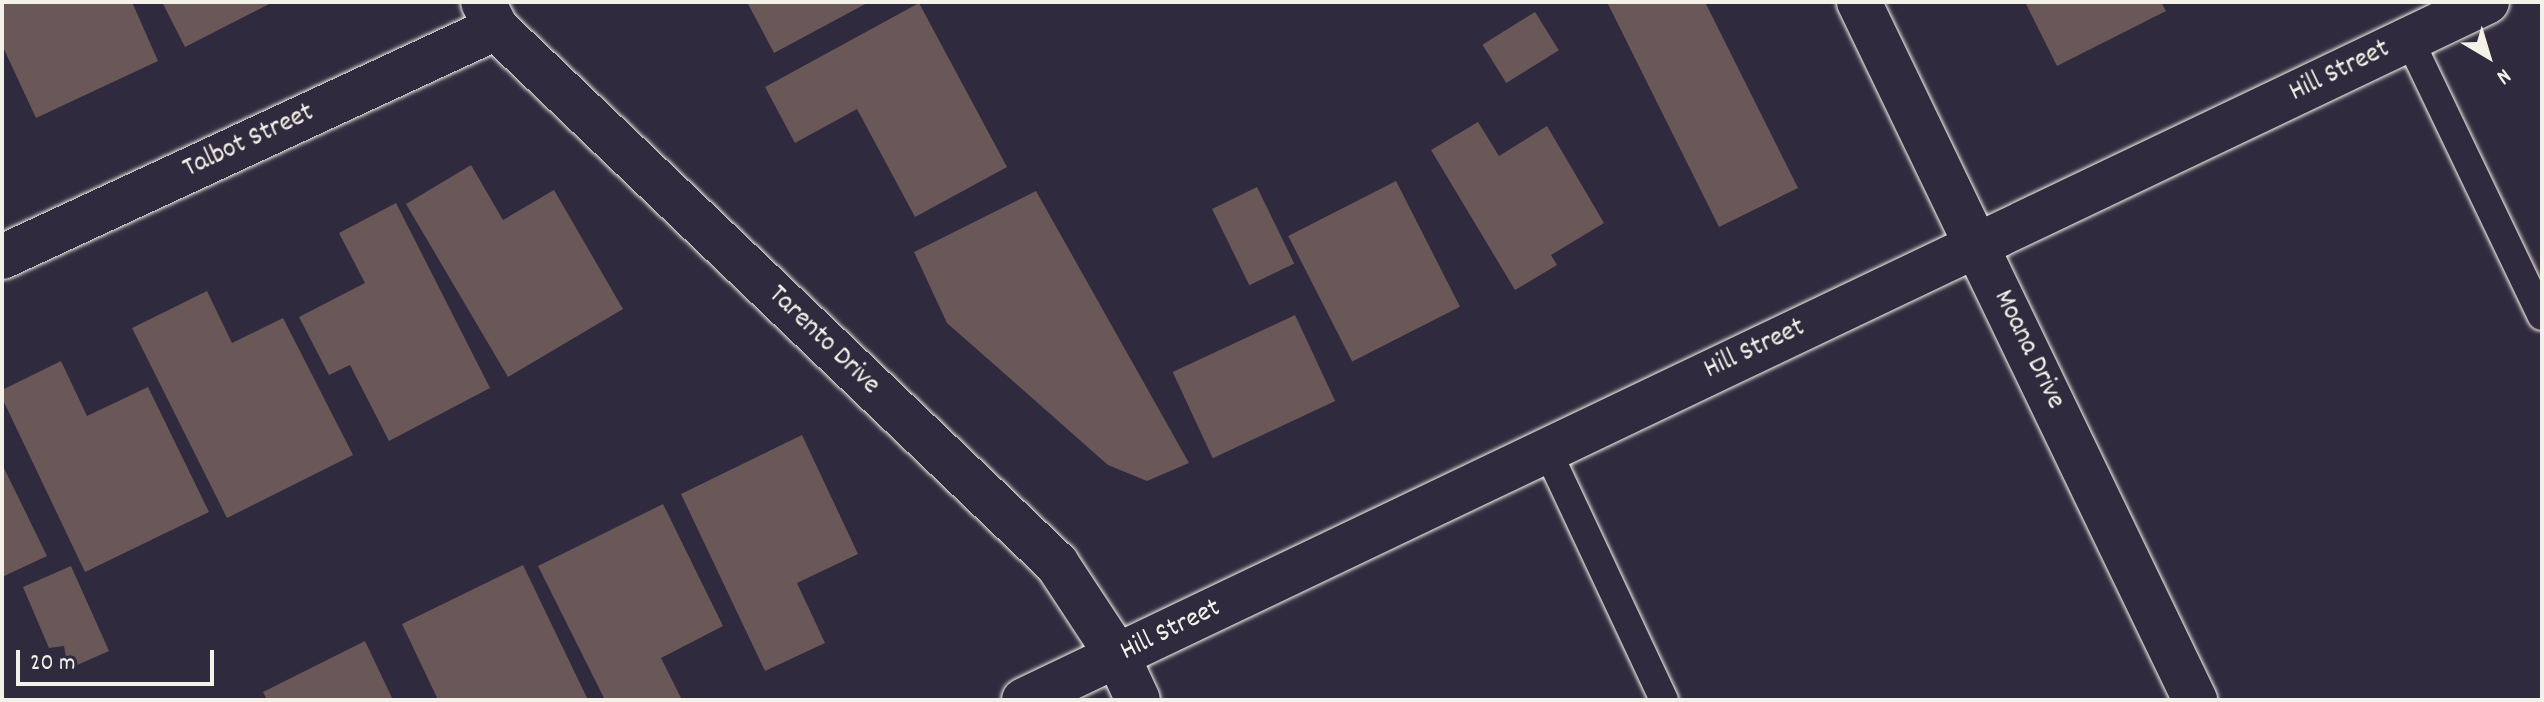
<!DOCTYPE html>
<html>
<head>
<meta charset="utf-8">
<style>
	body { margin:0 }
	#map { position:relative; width:2544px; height:702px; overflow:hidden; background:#2f2a3d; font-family:Dekko,sans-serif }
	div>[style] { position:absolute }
	.building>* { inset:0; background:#6a5758; transform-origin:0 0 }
	.roads { filter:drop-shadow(0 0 2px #f4f1e8) drop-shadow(0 0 2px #f4f1e8) }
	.service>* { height:28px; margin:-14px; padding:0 14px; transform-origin:14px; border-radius:14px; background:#2f2a3d }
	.minor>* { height:44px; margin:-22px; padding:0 22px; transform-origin:22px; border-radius:22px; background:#2f2a3d }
	.tertiary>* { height:44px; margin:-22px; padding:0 22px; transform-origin:22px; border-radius:22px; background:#2f2a3d }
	span { translate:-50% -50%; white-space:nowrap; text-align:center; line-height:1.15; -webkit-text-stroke:6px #2f2a3d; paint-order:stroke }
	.street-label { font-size:28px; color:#f4f1e8 }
	.frame { position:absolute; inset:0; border:4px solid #f4f1e8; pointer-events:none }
	.north { position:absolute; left:2448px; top:16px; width:80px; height:80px; -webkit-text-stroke:6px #2f2a3d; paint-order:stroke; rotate:142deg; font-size:22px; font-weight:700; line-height:32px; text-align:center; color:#f4f1e8 }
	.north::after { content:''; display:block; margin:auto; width:28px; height:36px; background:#f4f1e8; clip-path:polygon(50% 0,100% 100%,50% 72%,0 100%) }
	.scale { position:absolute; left:16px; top:650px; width:198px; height:36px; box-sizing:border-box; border:4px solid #f4f1e8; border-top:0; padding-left:10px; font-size:24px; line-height:28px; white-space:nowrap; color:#f4f1e8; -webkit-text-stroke:6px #2f2a3d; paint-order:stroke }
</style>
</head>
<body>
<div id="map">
	<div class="building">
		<i style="clip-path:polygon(2px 2px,132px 2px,158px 61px,36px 118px,2px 45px)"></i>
		<i style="clip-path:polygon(162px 2px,273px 2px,185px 47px)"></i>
		<i style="clip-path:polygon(747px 2px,869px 2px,774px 53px)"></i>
		<i style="clip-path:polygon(1607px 2px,1705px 2px,1798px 188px,1719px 227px)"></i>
		<i style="clip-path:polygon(2025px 2px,2161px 2px,2166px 11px,2057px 66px)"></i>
		<i style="clip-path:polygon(919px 3px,1007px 167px,915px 217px,857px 109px,795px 143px,765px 87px)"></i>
		<i style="left:1535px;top:12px;width:45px;height:62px;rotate:58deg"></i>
		<i style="clip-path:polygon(1478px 122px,1499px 156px,1547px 126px,1604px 223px,1551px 255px,1557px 265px,1515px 290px,1431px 150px)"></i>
		<i style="clip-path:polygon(471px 165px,503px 220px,554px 190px,623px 309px,508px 377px,406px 204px)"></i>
		<i style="left:1396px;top:181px;width:141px;height:121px;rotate:63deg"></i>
		<i style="left:1257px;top:187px;width:85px;height:50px;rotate:64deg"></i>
		<i style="clip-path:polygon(1036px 191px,1189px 463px,1147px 481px,1108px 465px,947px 323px,914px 252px)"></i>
		<i style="clip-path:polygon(396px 203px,490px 388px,389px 441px,350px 365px,329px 375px,299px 317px,365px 283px,339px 233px)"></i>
		<i style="clip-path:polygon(207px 291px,232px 343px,283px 318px,353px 455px,227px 518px,132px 328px)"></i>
		<i style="left:1295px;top:315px;width:95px;height:135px;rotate:65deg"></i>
		<i style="clip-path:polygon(61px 361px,87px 416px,148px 387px,209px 512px,85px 572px,2px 398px,2px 390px)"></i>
		<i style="clip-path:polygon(802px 435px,858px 554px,797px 583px,825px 643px,765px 671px,681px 494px)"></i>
		<i style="clip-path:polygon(2px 464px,47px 556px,2px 577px)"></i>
		<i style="clip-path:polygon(663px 504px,723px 626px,661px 658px,682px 700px,605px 700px,538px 566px)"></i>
		<i style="clip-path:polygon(523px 565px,588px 700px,438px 700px,402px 624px)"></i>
		<i style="clip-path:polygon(71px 566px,109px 651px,68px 669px,64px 646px,49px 648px,23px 587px)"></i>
		<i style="clip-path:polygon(365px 641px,393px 700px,267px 700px,263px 692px)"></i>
	</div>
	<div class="roads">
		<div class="service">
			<i style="left:2409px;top:39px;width:307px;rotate:64.4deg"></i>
			<i style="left:1546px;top:448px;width:278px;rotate:64.9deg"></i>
		</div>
		<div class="minor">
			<i style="left:483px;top:2px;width:29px;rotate:63deg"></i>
			<i style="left:496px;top:28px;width:776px;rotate:43.69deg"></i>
			<i style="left:1057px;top:564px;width:111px;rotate:56.7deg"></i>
			<i style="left:1118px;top:657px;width:47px;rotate:65.1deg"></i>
			<i style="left:1859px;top:2px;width:775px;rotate:64.29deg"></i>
			<i style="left:2px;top:257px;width:544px;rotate:-24.87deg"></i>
		</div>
		<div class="tertiary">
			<i style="left:1024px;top:700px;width:1621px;rotate:-25.51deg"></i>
		</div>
	</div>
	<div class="street-label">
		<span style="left:2340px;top:72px;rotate:-26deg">Hill Street</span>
		<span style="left:249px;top:142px;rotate:-25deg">Talbot Street</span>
		<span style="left:823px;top:341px;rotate:44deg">Tarento Drive</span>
		<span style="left:1755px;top:350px;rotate:-25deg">Hill Street</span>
		<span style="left:2028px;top:350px;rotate:64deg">Moana Drive</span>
		<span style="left:1171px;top:631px;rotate:-26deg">Hill Street</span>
	</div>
	<div class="frame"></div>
	<div class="north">N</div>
	<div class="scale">20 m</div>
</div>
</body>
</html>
